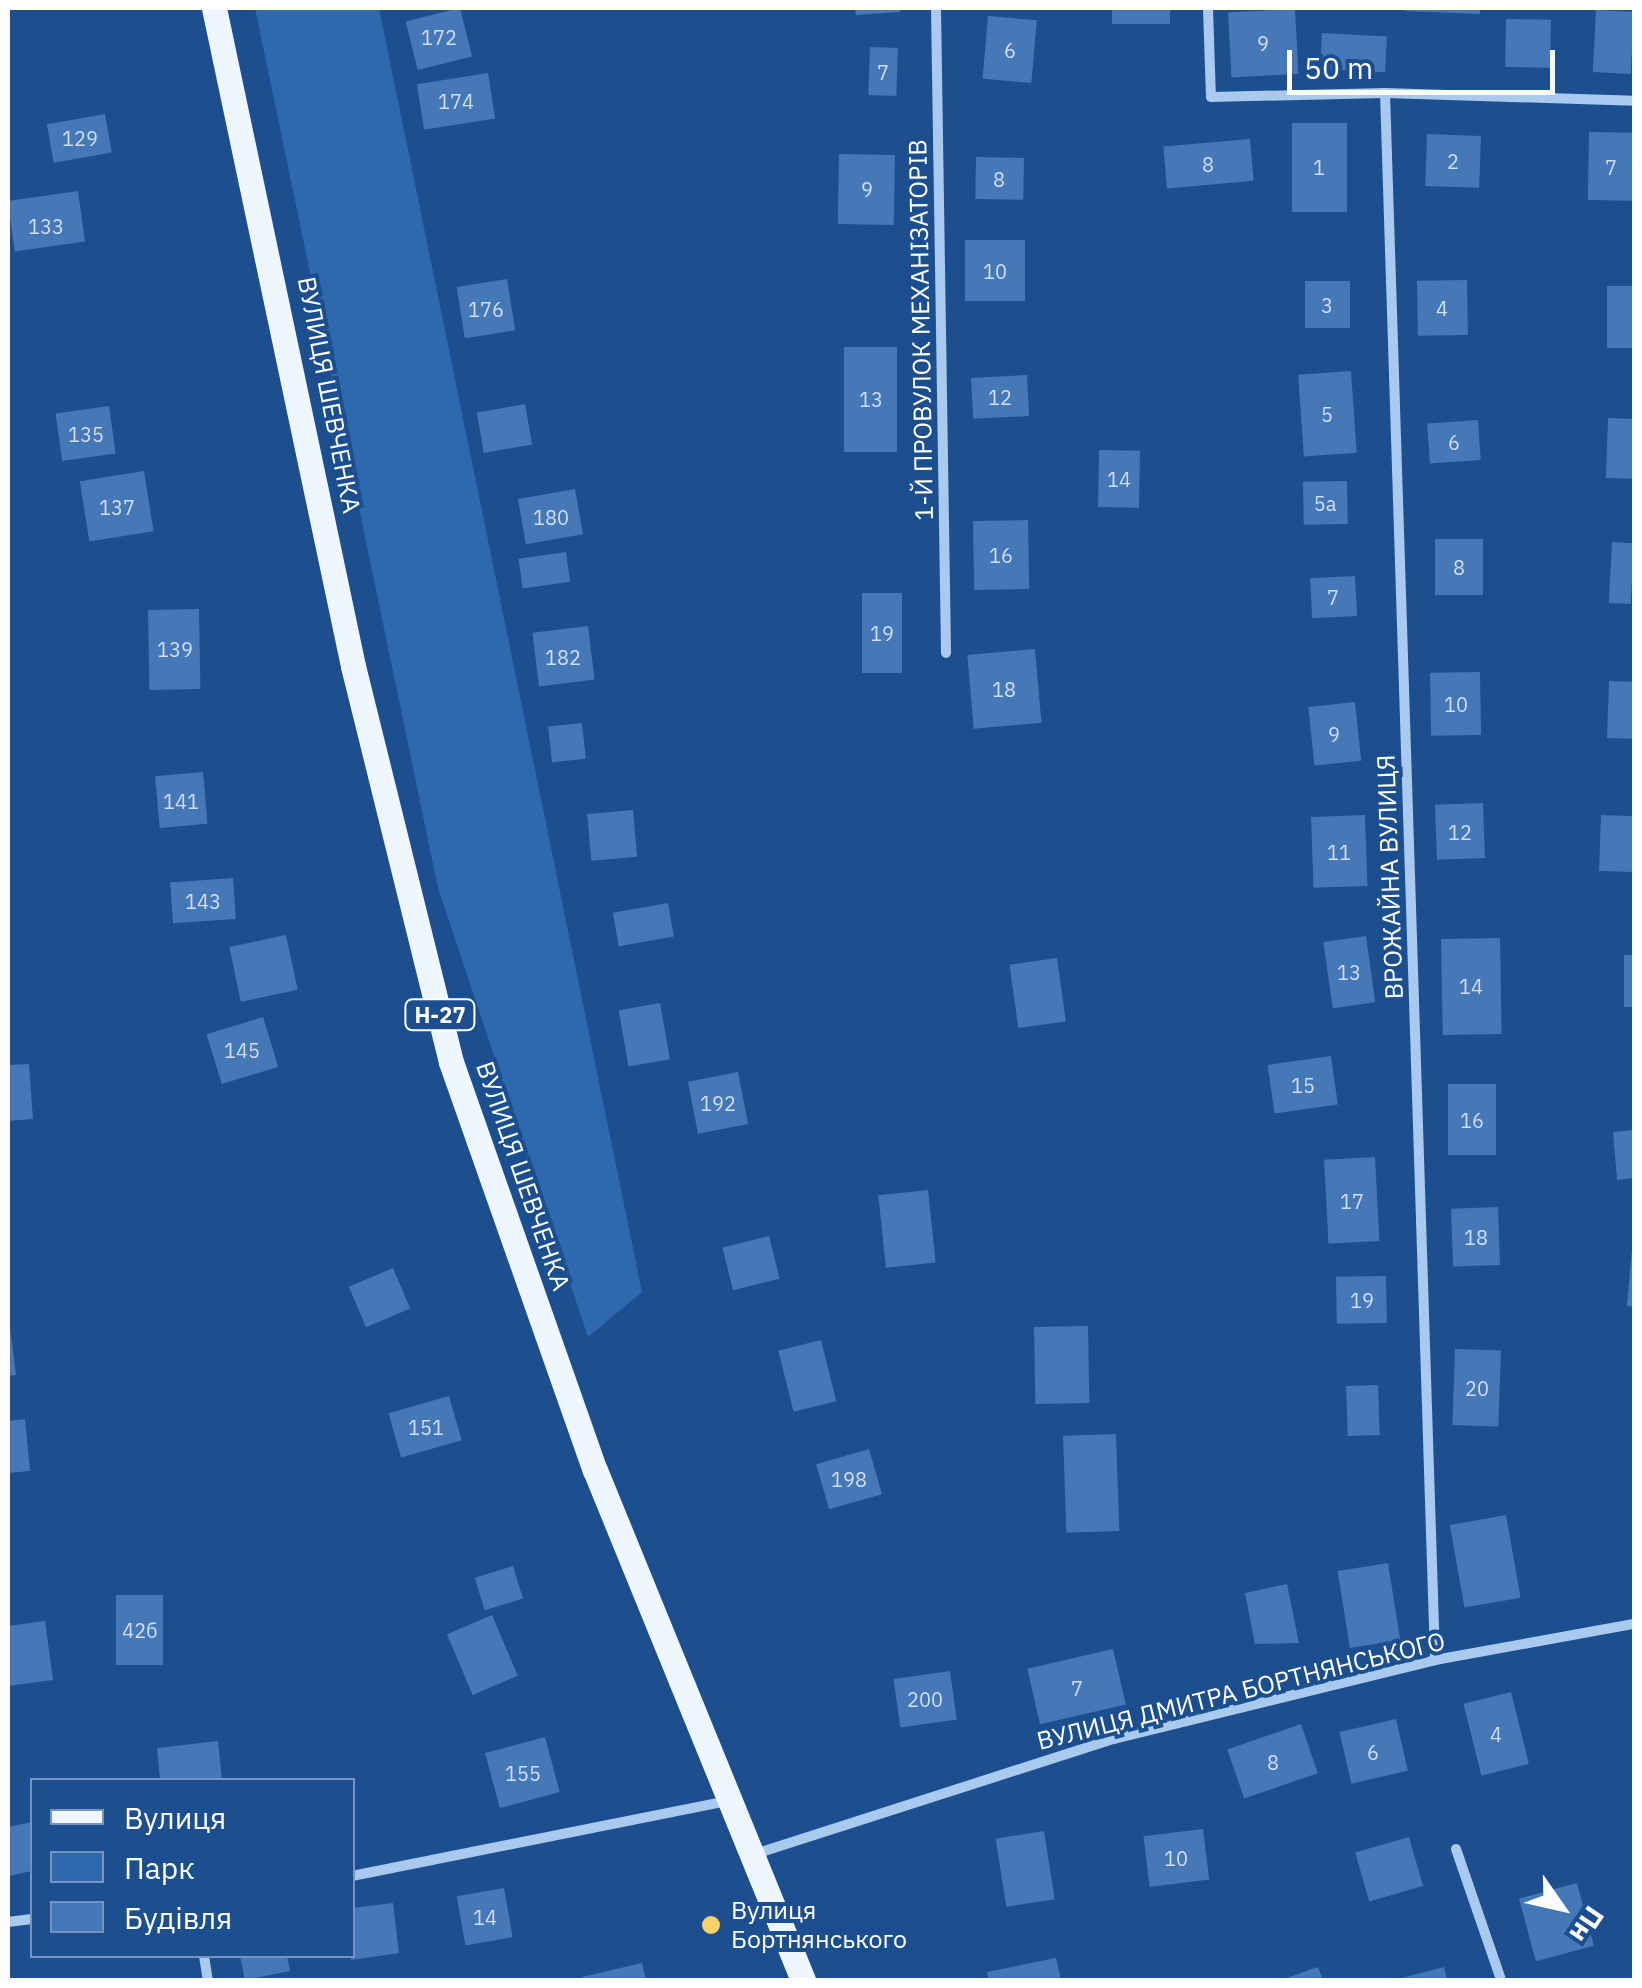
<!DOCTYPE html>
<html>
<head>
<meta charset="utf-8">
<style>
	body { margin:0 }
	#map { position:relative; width:1642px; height:1988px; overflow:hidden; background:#1b4f8f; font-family:"IBM Plex Sans",sans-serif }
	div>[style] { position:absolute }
	.green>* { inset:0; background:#2e69ad }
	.building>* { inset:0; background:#4478b7; transform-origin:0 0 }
	.street>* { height:10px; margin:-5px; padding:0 5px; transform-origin:5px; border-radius:5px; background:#a9c9ee }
	.primary>* { height:25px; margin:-12.5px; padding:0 12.5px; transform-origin:12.5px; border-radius:12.5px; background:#f0f6ff }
	.dots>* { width:28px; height:28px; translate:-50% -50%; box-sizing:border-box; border:5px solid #1b4f8f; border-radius:50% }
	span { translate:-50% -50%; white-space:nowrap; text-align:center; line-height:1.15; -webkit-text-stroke:8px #1b4f8f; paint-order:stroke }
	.number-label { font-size:20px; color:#d0dded }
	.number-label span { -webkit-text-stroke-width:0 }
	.shield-label span { padding:2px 8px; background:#1b4f8f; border:2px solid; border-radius:8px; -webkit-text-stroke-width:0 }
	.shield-label { font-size:22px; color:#fff; font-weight:700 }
	.street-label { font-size:25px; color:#fff }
	.poi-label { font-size:25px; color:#fff }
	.left { translate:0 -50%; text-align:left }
	.frame { position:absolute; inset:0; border:10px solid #fff; pointer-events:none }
	.legend { position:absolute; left:30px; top:1778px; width:325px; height:180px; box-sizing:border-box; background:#1b4f8f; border:2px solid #7695bc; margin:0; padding:12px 18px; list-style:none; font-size:30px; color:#fff }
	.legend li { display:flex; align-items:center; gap:20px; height:50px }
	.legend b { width:50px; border:2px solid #7695bc }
	.north { position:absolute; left:1512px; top:1858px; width:100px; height:100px; -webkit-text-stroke:8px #1b4f8f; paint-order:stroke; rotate:124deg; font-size:28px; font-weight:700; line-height:40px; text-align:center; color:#fff }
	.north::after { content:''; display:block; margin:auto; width:35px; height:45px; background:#fff; clip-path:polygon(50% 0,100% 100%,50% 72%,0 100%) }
	.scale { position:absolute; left:1287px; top:50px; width:268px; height:45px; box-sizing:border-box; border:5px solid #fff; border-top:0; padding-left:12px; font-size:30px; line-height:35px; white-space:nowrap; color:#fff; -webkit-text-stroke:8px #1b4f8f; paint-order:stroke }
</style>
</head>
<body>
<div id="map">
	<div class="green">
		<i style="clip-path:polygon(255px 8px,379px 8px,642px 1292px,588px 1337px,438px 888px)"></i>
	</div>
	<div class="building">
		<i style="left:460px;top:8px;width:50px;height:56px;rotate:76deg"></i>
		<i style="clip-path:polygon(855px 8px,900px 8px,900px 12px,856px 15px)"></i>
		<i style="left:1112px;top:8px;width:58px;height:16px"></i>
		<i style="clip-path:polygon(1406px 8px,1480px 8px,1480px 14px,1405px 11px)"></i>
		<i style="left:1295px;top:9px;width:65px;height:67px;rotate:87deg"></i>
		<i style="left:1596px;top:10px;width:38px;height:62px;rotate:3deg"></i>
		<i style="left:988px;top:16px;width:49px;height:63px;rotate:5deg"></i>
		<i style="left:1506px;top:19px;width:45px;height:48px;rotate:1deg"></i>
		<i style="left:1322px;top:33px;width:65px;height:36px;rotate:3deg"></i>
		<i style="left:870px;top:47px;width:28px;height:48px;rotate:2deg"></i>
		<i style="left:488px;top:73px;width:46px;height:72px;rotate:81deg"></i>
		<i style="left:105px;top:114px;width:39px;height:59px;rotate:80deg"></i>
		<i style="left:1292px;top:123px;width:55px;height:89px"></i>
		<i style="left:1589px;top:132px;width:45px;height:68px;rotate:1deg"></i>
		<i style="left:1427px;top:134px;width:54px;height:52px;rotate:2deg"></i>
		<i style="left:1250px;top:139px;width:42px;height:87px;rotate:85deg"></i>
		<i style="left:839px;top:154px;width:56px;height:70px;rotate:1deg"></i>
		<i style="left:976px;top:157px;width:48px;height:42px;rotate:1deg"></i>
		<i style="left:78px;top:191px;width:51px;height:71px;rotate:82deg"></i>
		<i style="left:1025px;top:240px;width:61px;height:60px;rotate:90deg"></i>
		<i style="left:507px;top:279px;width:52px;height:51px;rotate:81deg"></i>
		<i style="left:1467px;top:280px;width:55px;height:50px;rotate:89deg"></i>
		<i style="left:1305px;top:281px;width:45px;height:47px"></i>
		<i style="left:1607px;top:286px;width:27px;height:62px"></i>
		<i style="left:844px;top:347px;width:53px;height:105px"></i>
		<i style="left:1351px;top:371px;width:82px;height:53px;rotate:86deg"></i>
		<i style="left:1027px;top:375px;width:41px;height:56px;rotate:87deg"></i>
		<i style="left:525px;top:404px;width:41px;height:49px;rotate:80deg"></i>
		<i style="left:109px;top:406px;width:48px;height:54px;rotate:82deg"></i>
		<i style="left:1608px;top:418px;width:26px;height:60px;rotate:2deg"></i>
		<i style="left:1478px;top:420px;width:40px;height:51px;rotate:86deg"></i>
		<i style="left:1099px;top:450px;width:41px;height:57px;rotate:1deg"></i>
		<i style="left:144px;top:471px;width:61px;height:65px;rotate:81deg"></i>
		<i style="left:1347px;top:481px;width:43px;height:44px;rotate:89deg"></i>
		<i style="left:575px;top:489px;width:46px;height:58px;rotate:80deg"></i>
		<i style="left:1028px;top:520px;width:69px;height:55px;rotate:89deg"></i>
		<i style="left:1435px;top:539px;width:48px;height:56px"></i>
		<i style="left:1612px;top:542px;width:22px;height:61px;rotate:3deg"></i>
		<i style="left:566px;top:552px;width:30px;height:48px;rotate:82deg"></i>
		<i style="left:1355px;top:576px;width:40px;height:45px;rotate:87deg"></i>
		<i style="left:862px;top:593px;width:40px;height:80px"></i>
		<i style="left:199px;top:609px;width:80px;height:51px;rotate:89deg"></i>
		<i style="left:588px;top:626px;width:54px;height:56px;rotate:83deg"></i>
		<i style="left:1035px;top:649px;width:74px;height:68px;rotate:85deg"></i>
		<i style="left:1480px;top:672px;width:63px;height:50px;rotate:89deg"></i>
		<i style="left:1609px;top:681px;width:25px;height:57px;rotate:2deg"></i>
		<i style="left:1355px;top:702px;width:59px;height:47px;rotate:84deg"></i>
		<i style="left:582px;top:723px;width:36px;height:34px;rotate:84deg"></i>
		<i style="left:203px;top:772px;width:52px;height:48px;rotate:85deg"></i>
		<i style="left:1483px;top:803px;width:55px;height:48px;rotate:88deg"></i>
		<i style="left:633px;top:810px;width:47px;height:46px;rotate:85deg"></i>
		<i style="left:1365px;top:815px;width:71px;height:54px;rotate:88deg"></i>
		<i style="left:1601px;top:815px;width:33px;height:56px;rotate:2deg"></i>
		<i style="left:233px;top:878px;width:41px;height:63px;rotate:86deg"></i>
		<i style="left:668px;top:903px;width:34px;height:56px;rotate:80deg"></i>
		<i style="left:286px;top:935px;width:56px;height:58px;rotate:78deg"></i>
		<i style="left:1366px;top:936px;width:67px;height:43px;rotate:82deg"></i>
		<i style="left:1500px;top:938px;width:96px;height:59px;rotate:89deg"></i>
		<i style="left:1624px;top:955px;width:10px;height:52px"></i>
		<i style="left:1057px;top:958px;width:64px;height:48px;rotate:82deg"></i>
		<i style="left:660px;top:1003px;width:57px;height:42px;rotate:80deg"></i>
		<i style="left:263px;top:1017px;width:52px;height:59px;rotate:73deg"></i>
		<i style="left:1331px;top:1056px;width:49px;height:64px;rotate:82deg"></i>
		<i style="clip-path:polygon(29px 1064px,33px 1119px,8px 1121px,8px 1065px)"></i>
		<i style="left:738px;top:1072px;width:53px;height:51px;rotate:79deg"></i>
		<i style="left:1448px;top:1084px;width:48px;height:71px"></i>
		<i style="clip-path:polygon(1634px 1130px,1634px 1178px,1617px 1180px,1613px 1132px)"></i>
		<i style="left:1375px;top:1157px;width:84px;height:51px;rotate:87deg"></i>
		<i style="left:928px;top:1190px;width:73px;height:50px;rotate:84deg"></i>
		<i style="left:1498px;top:1207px;width:58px;height:47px;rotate:88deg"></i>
		<i style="left:769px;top:1236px;width:44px;height:48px;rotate:76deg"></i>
		<i style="clip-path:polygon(1632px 1248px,1634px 1248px,1634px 1307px,1627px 1306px)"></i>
		<i style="left:393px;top:1268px;width:44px;height:48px;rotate:67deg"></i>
		<i style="left:1386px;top:1276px;width:47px;height:50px;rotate:89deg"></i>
		<i style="clip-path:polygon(8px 1311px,16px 1375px,8px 1376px)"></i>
		<i style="left:1088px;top:1326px;width:77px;height:54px;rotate:89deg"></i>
		<i style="left:821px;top:1340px;width:63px;height:44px;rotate:76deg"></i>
		<i style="left:1455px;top:1349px;width:46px;height:76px;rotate:2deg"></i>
		<i style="left:1378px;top:1385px;width:50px;height:32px;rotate:88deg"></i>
		<i style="left:449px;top:1396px;width:46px;height:63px;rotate:74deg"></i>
		<i style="clip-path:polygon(25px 1419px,30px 1471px,8px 1473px,8px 1421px)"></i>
		<i style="left:1116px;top:1434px;width:97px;height:53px;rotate:88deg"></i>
		<i style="left:869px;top:1449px;width:47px;height:55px;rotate:74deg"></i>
		<i style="left:1506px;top:1515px;width:84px;height:57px;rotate:80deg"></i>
		<i style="left:1388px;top:1563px;width:78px;height:51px;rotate:81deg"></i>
		<i style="left:513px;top:1566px;width:34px;height:40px;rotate:73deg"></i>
		<i style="clip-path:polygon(1287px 1584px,1299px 1643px,1255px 1644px,1245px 1593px)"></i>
		<i style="left:116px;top:1595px;width:47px;height:70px"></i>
		<i style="left:492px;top:1615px;width:66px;height:49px;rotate:67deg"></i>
		<i style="clip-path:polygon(45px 1621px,53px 1680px,8px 1686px,8px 1626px)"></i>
		<i style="left:1113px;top:1649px;width:57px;height:88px;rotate:77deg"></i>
		<i style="left:950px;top:1671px;width:49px;height:57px;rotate:82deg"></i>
		<i style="left:1511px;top:1692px;width:74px;height:49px;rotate:76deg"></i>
		<i style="left:1396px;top:1719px;width:53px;height:58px;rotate:77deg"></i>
		<i style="left:1301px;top:1724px;width:52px;height:78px;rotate:71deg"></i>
		<i style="left:545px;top:1737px;width:57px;height:62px;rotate:75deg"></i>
		<i style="clip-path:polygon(218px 1741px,222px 1780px,160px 1780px,157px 1748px)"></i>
		<i style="clip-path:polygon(32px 1822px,32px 1871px,8px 1876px,8px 1827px)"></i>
		<i style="left:1203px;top:1829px;width:51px;height:60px;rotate:83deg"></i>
		<i style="left:1044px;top:1831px;width:69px;height:49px;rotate:81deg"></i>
		<i style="left:1409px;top:1837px;width:51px;height:56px;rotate:74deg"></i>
		<i style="left:1577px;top:1883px;width:65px;height:60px;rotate:75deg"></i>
		<i style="left:504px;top:1888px;width:50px;height:48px;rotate:80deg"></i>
		<i style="clip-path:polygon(393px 1903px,399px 1953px,351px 1960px,352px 1908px)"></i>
		<i style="clip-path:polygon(240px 1956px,287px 1956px,290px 1971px,245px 1980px)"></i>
		<i style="clip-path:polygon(1056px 1958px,1061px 1980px,989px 1980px,987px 1972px)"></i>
		<i style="clip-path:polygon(642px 1963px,646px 1980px,583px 1980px,582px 1977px)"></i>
		<i style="clip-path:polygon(1318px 1967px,1323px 1980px,1281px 1980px)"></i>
		<i style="clip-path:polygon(1444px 1967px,1447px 1980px,1398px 1980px,1398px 1979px)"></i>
	</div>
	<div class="street">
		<i style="left:936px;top:8px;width:645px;rotate:89.11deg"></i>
		<i style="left:1208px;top:8px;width:89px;rotate:88.1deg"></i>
		<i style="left:1211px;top:97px;width:174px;rotate:-1.3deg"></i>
		<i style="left:1385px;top:93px;width:249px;rotate:1.8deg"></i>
		<i style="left:1385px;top:93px;width:1568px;rotate:88.17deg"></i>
		<i style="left:1456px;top:1849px;width:139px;rotate:71deg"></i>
		<i style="left:755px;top:1854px;width:377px;rotate:-17.8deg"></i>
		<i style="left:1114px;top:1739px;width:331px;rotate:-13.8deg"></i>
		<i style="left:1435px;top:1660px;width:202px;rotate:-10.3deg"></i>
		<i style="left:352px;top:1876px;width:381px;rotate:-11.3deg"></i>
		<i style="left:8px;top:1922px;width:24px;rotate:-7deg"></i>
		<i style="left:204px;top:1956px;width:24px;rotate:81deg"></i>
	</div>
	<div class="primary">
		<i style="left:214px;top:8px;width:673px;rotate:78.07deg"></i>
		<i style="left:353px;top:666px;width:408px;rotate:76.1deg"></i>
		<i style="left:451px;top:1062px;width:433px;rotate:70.6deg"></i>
		<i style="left:595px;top:1470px;width:551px;rotate:67.81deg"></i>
	</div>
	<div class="dots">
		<i style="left:711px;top:1925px;background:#ffd166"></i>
	</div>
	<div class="number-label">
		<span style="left:439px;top:37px">172</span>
		<span style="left:1263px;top:43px">9</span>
		<span style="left:1010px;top:50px">6</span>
		<span style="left:883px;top:72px">7</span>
		<span style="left:456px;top:101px">174</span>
		<span style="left:80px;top:138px">129</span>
		<span style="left:1453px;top:161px">2</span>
		<span style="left:1208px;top:164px">8</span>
		<span style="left:1319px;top:167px">1</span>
		<span style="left:1611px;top:167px">7</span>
		<span style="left:999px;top:179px">8</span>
		<span style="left:867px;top:189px">9</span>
		<span style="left:46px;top:226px">133</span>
		<span style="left:995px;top:271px">10</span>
		<span style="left:1327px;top:305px">3</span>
		<span style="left:1442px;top:308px">4</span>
		<span style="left:486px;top:309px">176</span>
		<span style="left:1000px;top:397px">12</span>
		<span style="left:871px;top:399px">13</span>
		<span style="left:1327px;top:414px">5</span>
		<span style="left:86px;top:434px">135</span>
		<span style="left:1454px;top:442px">6</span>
		<span style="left:1119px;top:479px">14</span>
		<span style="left:1325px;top:503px">5а</span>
		<span style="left:117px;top:507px">137</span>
		<span style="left:551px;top:517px">180</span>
		<span style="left:1001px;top:555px">16</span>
		<span style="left:1459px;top:567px">8</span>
		<span style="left:1333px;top:597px">7</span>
		<span style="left:882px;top:633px">19</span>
		<span style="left:175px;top:649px">139</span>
		<span style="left:563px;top:657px">182</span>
		<span style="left:1004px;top:689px">18</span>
		<span style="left:1456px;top:704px">10</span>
		<span style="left:1334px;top:734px">9</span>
		<span style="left:181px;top:801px">141</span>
		<span style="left:1460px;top:832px">12</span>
		<span style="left:1339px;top:852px">11</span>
		<span style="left:203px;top:901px">143</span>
		<span style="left:1349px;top:972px">13</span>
		<span style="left:1471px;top:986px">14</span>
		<span style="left:242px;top:1050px">145</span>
		<span style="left:1303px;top:1085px">15</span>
		<span style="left:718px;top:1103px">192</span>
		<span style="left:1472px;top:1120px">16</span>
		<span style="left:1352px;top:1201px">17</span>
		<span style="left:1476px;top:1237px">18</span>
		<span style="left:1362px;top:1300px">19</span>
		<span style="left:1477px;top:1388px">20</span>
		<span style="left:426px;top:1427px">151</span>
		<span style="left:849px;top:1479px">198</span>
		<span style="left:140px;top:1630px">42б</span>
		<span style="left:1077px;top:1688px">7</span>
		<span style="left:925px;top:1699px">200</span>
		<span style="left:1496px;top:1734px">4</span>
		<span style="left:1373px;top:1752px">6</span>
		<span style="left:1273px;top:1762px">8</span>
		<span style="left:523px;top:1773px">155</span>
		<span style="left:1176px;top:1858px">10</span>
		<span style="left:485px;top:1917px">14</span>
	</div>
	<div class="shield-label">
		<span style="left:440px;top:1015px">Н-27</span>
	</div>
	<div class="street-label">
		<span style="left:921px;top:330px;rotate:-91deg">1-Й ПРОВУЛОК МЕХАНІЗАТОРІВ</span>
		<span style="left:329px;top:395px;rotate:79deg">ВУЛИЦЯ ШЕВЧЕНКА</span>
		<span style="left:1390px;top:877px;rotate:-92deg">ВРОЖАЙНА ВУЛИЦЯ</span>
		<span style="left:523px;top:1176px;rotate:71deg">ВУЛИЦЯ ШЕВЧЕНКА</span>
		<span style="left:1241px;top:1691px;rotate:-14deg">ВУЛИЦЯ ДМИТРА БОРТНЯНСЬКОГО</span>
	</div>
	<div class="poi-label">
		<span class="left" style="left:731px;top:1925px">Вулиця<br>Бортнянського</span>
	</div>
	<div class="frame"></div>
	<ul class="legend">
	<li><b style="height:12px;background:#f0f6ff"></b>Вулиця</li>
	<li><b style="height:28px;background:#2e69ad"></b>Парк</li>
	<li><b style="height:28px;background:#4478b7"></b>Будівля</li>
	</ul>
	<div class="north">Пн</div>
	<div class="scale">50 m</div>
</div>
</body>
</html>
